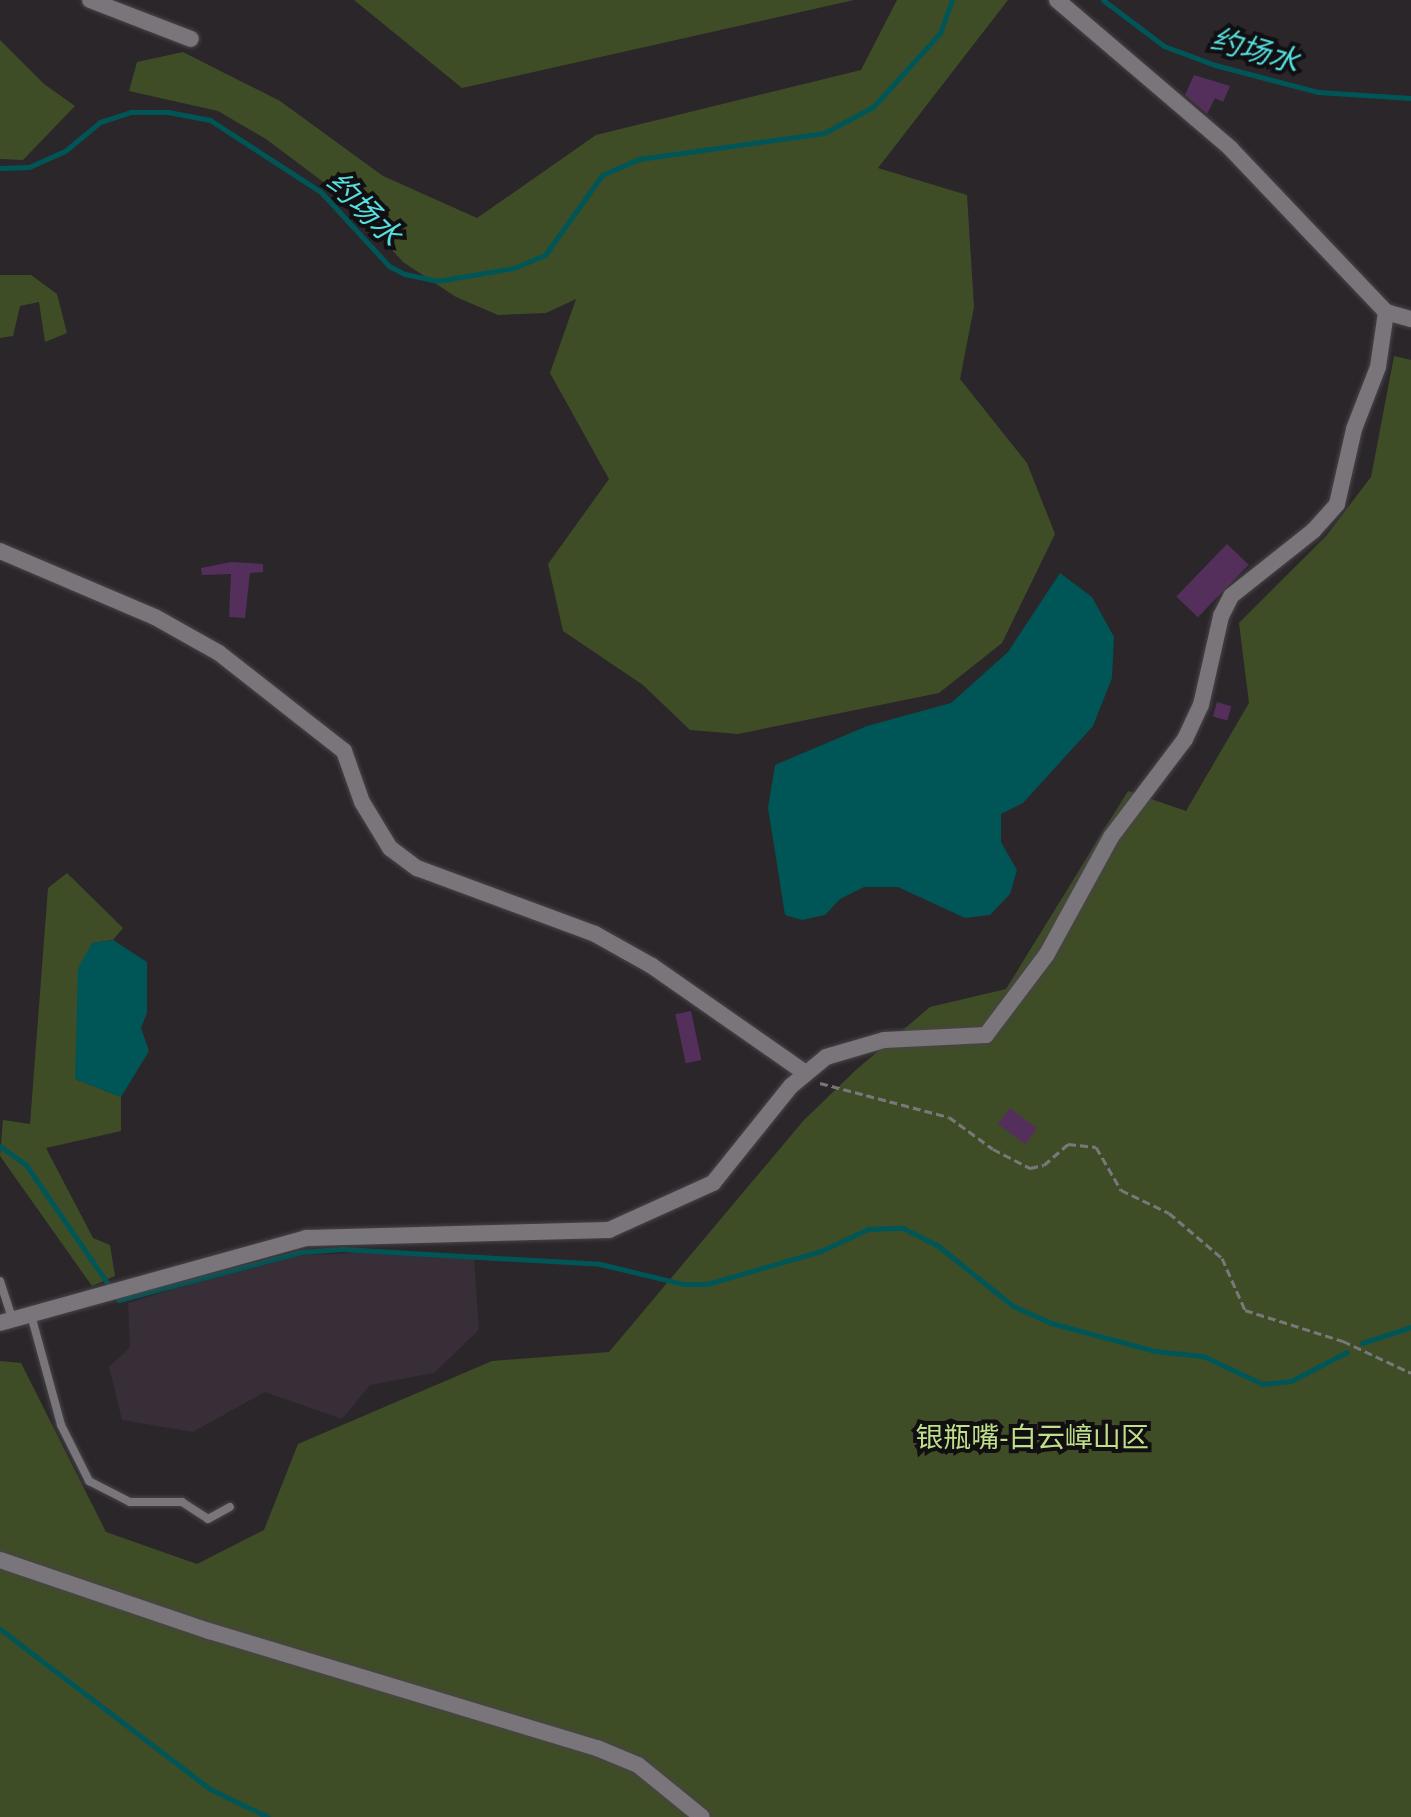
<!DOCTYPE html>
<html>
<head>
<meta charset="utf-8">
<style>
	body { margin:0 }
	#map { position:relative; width:1411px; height:1817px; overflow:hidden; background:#2a262a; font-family:Helvetica,"Noto Sans SC",sans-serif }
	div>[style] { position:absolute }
	.built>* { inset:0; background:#372e37 }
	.green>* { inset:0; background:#3f4d26 }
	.water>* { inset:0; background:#005656 }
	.stream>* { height:5px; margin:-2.5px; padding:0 2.5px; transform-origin:2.5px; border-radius:2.5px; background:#005656 }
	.building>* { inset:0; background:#552f5c; transform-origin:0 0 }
	.path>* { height:3px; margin-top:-1.5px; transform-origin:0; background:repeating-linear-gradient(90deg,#7a777a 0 8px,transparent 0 12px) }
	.roads { filter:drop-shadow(0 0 2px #474447) drop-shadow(0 0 2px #474447) }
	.lane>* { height:8px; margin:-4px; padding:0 4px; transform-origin:4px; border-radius:4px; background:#79757a }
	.street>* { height:16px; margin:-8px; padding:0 8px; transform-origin:8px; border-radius:8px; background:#79757a }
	span { translate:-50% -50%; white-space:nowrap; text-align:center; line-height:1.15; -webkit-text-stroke:8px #110f11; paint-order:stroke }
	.park-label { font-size:28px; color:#bfdf88 }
	.water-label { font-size:30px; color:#55dfdf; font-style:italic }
</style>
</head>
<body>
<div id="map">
	<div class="built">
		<i style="clip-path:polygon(400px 1251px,474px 1257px,479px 1330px,434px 1373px,370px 1385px,342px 1419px,265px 1392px,193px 1432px,122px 1420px,109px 1367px,130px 1347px,128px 1303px,282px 1256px)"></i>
	</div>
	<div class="green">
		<i style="clip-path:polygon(354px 0,854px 0,462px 88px)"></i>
		<i style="clip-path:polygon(897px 0,1008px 0,878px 168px,967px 195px,974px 307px,960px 379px,1027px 463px,1055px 534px,1002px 643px,939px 693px,738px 734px,690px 730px,643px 685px,563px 631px,548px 564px,609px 479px,550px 373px,576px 299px,546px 313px,498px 315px,456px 297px,403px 262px,346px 199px,266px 139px,218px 111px,129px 91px,137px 62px,183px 52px,280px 101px,383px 176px,477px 218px,596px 135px,861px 70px)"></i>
		<i style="clip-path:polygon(0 40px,44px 84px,75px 106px,23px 160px,0 159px)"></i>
		<i style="clip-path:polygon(0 275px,31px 275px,57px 294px,67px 333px,45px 342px,39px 302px,20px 306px,13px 336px,0 338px)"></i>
		<i style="clip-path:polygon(1394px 356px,1411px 360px,1411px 1817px,0 1817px,0 1361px,21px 1363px,106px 1532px,197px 1564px,264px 1530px,298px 1444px,492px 1361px,609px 1352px,804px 1120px,857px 1069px,930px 1007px,1006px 989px,1128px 791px,1186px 811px,1249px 703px,1239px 623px,1326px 536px,1371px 477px)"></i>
		<i style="clip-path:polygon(67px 873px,123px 928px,113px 940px,92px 943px,75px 1079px,121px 1097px,121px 1131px,46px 1148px,93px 1238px,110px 1245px,115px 1276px,92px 1286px,0 1156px,3px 1120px,30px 1124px,48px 888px)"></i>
	</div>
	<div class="water">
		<i style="clip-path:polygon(1060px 573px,1092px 597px,1114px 637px,1112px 678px,1093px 726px,1023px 803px,1001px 814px,1001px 842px,1017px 870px,1010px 894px,990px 915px,965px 918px,898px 887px,864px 887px,840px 899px,825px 915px,802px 920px,785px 915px,768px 808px,775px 765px,867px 726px,951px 703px,1008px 652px)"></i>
		<i style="clip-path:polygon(113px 940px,147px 962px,147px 1013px,141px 1028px,149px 1051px,121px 1097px,75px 1079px,78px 968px,92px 943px)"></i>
	</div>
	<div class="stream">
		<i style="left:1103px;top:0;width:76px;rotate:37deg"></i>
		<i style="left:1164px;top:46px;width:54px;rotate:20.4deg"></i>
		<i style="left:1215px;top:65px;width:106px;rotate:14.7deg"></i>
		<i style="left:1318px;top:92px;width:93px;rotate:3.7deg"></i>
		<i style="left:0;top:168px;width:29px;rotate:-2deg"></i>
		<i style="left:29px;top:167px;width:39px;rotate:-24deg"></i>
		<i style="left:65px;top:151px;width:45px;rotate:-39.6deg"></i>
		<i style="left:100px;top:122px;width:33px;rotate:-18deg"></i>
		<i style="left:131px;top:112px;width:37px"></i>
		<i style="left:168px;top:112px;width:43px;rotate:10.8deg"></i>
		<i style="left:210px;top:120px;width:132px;rotate:33deg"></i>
		<i style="left:321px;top:192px;width:100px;rotate:47.4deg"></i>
		<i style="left:389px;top:266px;width:18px;rotate:27deg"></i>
		<i style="left:405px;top:274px;width:33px;rotate:12deg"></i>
		<i style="left:437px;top:281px;width:78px;rotate:-9.6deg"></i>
		<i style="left:514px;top:268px;width:34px;rotate:-23deg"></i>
		<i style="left:545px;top:255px;width:98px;rotate:-54.5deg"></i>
		<i style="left:602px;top:175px;width:40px;rotate:-23.4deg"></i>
		<i style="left:639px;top:159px;width:187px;rotate:-8deg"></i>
		<i style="left:824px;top:133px;width:55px;rotate:-28deg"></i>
		<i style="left:873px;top:107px;width:100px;rotate:-47.8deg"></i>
		<i style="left:940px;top:33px;width:35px;rotate:-70deg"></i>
		<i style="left:0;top:1146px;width:32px;rotate:36deg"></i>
		<i style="left:26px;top:1165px;width:164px;rotate:55.4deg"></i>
		<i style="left:119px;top:1300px;width:188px;rotate:-14.8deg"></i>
		<i style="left:301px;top:1252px;width:41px;rotate:-4.2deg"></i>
		<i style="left:342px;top:1249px;width:258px;rotate:3.3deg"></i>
		<i style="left:600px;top:1264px;width:85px;rotate:13.5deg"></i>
		<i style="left:683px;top:1284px;width:24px"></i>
		<i style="left:707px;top:1284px;width:119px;rotate:-16.1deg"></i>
		<i style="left:821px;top:1251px;width:52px;rotate:-25.1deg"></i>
		<i style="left:868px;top:1229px;width:35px;rotate:-2deg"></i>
		<i style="left:903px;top:1228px;width:38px;rotate:27deg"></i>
		<i style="left:937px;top:1245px;width:97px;rotate:38.8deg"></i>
		<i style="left:1013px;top:1306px;width:42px;rotate:24.1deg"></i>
		<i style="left:1051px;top:1323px;width:108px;rotate:15.1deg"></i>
		<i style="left:1155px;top:1351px;width:48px;rotate:5.9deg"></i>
		<i style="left:1203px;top:1356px;width:66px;rotate:25deg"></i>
		<i style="left:1263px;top:1384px;width:28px;rotate:-6deg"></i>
		<i style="left:1291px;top:1381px;width:63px;rotate:-27.4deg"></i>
		<i style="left:1362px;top:1343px;width:52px;rotate:-18.1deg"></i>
		<i style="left:0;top:1629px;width:264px;rotate:37.3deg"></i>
		<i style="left:210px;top:1789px;width:64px;rotate:25.8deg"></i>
	</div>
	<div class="building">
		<i style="clip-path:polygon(1194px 75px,1230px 86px,1223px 102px,1215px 98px,1207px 114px,1185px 95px)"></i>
		<i style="left:1227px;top:544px;width:30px;height:73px;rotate:44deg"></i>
		<i style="clip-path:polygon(231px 562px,263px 564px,263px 572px,250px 573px,245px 618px,229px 617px,231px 574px,202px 575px,201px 568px)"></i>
		<i style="left:1217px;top:702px;width:15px;height:15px;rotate:16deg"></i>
		<i style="left:691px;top:1011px;width:50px;height:16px;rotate:78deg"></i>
		<i style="left:1010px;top:1108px;width:34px;height:20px;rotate:37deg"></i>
	</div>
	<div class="path">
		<i style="left:820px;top:1083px;width:133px;rotate:14.8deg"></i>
		<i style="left:949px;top:1117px;width:54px;rotate:36deg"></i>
		<i style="left:993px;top:1149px;width:42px;rotate:27.2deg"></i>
		<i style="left:1030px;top:1168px;width:14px;rotate:-12deg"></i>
		<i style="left:1044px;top:1165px;width:32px;rotate:-41deg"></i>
		<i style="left:1068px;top:1144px;width:28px;rotate:6deg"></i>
		<i style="left:1096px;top:1147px;width:50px;rotate:59.8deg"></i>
		<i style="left:1121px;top:1190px;width:53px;rotate:25.6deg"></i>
		<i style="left:1169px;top:1213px;width:70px;rotate:40.3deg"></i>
		<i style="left:1222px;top:1258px;width:57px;rotate:66.1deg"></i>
		<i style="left:1245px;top:1310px;width:103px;rotate:17.6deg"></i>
		<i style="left:1343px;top:1341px;width:75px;rotate:25.2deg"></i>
	</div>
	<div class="roads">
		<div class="lane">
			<i style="left:0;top:1281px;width:40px;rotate:72deg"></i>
			<i style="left:31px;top:1315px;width:114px;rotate:74.7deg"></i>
			<i style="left:61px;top:1425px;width:63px;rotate:63.4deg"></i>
			<i style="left:89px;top:1481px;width:46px;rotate:27.1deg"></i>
			<i style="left:130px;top:1502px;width:52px"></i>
			<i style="left:182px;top:1502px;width:31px;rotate:33deg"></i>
			<i style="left:208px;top:1519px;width:25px;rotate:-29deg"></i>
		</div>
		<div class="street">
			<i style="left:90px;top:0;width:108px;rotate:21.1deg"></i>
			<i style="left:1057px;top:0;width:228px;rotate:40.5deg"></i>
			<i style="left:1230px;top:148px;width:226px;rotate:46.4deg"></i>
			<i style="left:1386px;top:312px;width:26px;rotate:16deg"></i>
			<i style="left:0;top:551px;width:168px;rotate:23.1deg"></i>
			<i style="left:155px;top:617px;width:73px;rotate:29.4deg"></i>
			<i style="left:219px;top:653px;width:159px;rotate:38.1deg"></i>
			<i style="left:344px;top:751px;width:54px;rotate:70.6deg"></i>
			<i style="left:362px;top:802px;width:54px;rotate:58.7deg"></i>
			<i style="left:390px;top:848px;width:34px;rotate:37deg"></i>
			<i style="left:417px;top:868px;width:190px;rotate:20.3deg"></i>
			<i style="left:595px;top:934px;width:65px;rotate:29.3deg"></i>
			<i style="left:652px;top:966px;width:185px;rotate:34.9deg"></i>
			<i style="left:0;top:1323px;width:318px;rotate:-15.5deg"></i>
			<i style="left:306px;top:1238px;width:303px;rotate:-1.5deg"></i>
			<i style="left:609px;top:1230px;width:114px;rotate:-24.3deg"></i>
			<i style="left:713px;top:1183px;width:124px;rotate:-51.2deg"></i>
			<i style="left:791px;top:1086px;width:45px;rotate:-39.6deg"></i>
			<i style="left:826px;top:1057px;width:60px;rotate:-16.3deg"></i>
			<i style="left:884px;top:1040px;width:102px;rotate:-2.8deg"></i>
			<i style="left:986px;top:1035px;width:101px;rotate:-53deg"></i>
			<i style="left:1047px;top:954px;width:133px;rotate:-61.3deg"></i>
			<i style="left:1111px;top:837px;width:123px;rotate:-52.9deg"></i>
			<i style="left:1185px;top:739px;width:38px;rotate:-65deg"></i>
			<i style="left:1201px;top:705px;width:91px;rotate:-77.3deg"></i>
			<i style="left:1221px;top:616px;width:22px;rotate:-63deg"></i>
			<i style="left:1231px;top:596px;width:105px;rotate:-38.4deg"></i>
			<i style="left:1313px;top:531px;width:36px;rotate:-48deg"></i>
			<i style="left:1337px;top:504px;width:77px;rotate:-77.2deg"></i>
			<i style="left:1354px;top:429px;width:66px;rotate:-68.8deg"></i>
			<i style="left:1378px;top:367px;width:56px;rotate:-81.7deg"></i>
			<i style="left:0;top:1560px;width:221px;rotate:18.8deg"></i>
			<i style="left:209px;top:1631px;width:405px;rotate:16.8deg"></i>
			<i style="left:597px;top:1748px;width:44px;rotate:22.5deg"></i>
			<i style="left:638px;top:1765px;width:82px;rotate:39.1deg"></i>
		</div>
	</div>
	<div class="park-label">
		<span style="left:1032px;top:1438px">银瓶嘴-白云嶂山区</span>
	</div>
	<div class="water-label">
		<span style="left:1255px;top:51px;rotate:16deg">约场水</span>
		<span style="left:364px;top:209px;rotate:45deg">约场水</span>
	</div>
</div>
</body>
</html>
